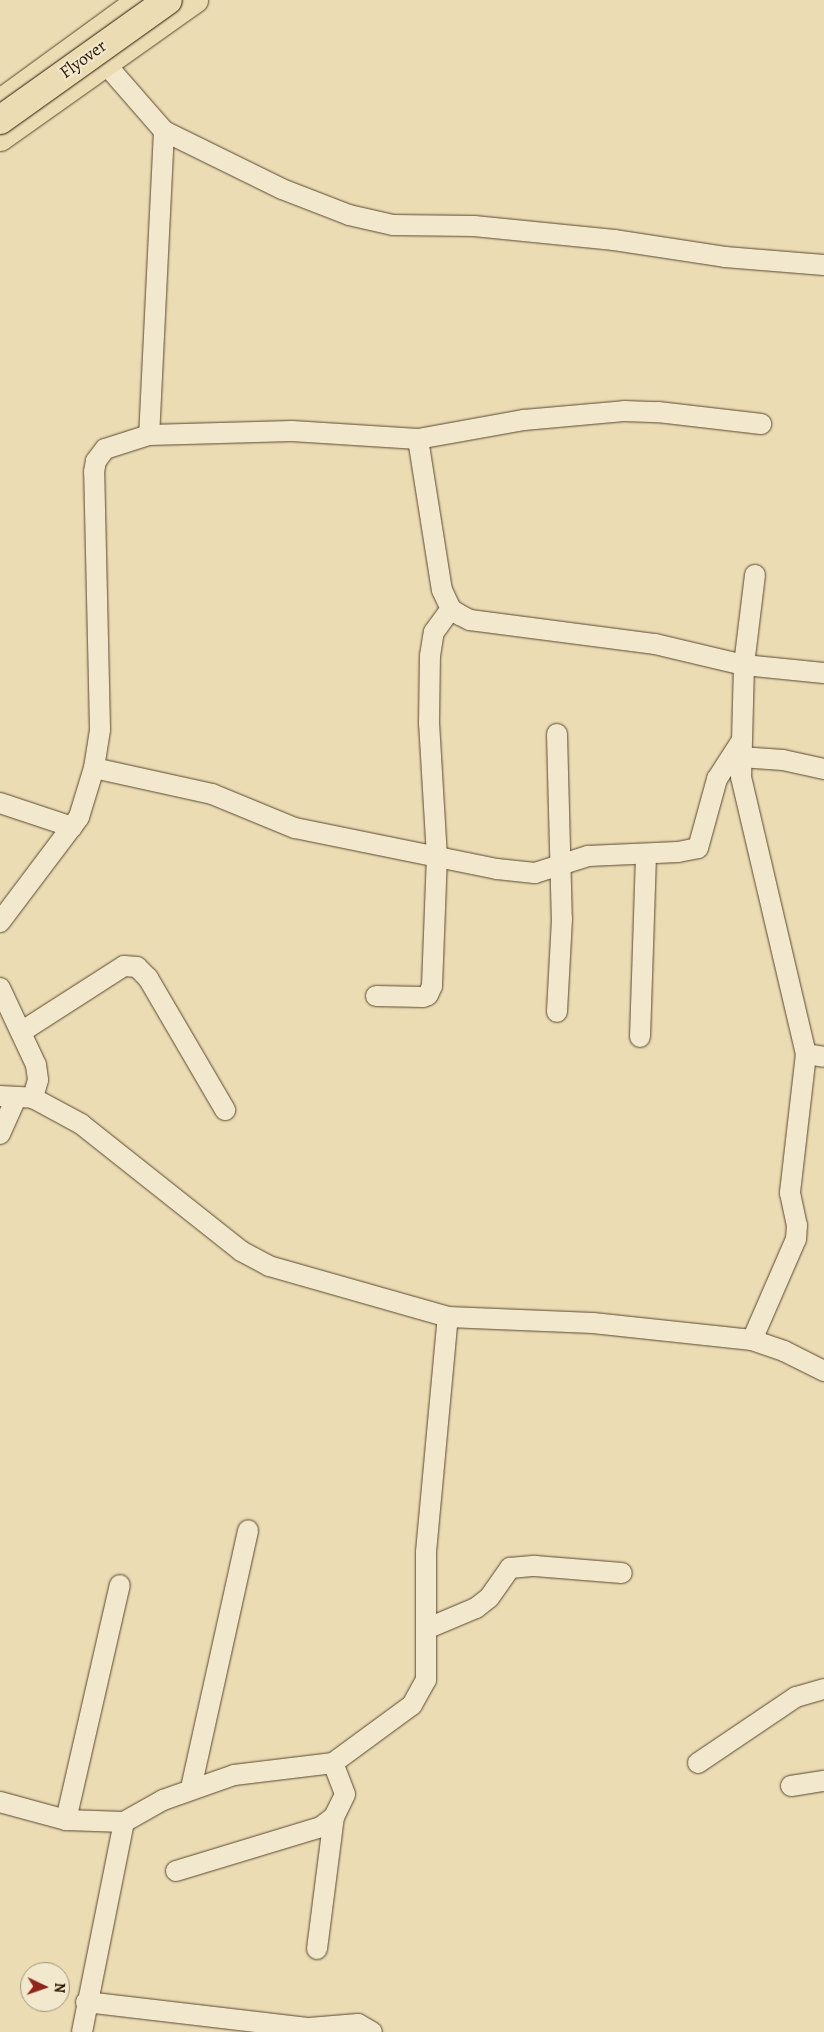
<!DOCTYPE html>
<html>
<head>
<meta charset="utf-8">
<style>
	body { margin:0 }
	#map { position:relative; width:824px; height:2032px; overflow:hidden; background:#ebdcb4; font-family:Alegreya,serif }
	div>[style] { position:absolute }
	.roads { filter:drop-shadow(0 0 1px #5b482e) drop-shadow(0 0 1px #5b482e) }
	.minor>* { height:20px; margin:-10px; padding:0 10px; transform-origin:10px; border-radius:10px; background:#f2e8ce }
	.major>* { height:25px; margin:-12.5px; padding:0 12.5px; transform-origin:12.5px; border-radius:12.5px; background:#ebdcb4 }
	.bridges { filter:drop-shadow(0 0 1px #2b1602) drop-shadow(0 0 1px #2b1602) }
	.highway-bridge>* { height:28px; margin:-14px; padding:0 14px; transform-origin:14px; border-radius:14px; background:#ebdcb4 }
	span { translate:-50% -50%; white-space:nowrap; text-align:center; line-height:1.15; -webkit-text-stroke:4px #f2e8ce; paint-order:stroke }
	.street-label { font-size:18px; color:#2b1602 }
	.north { position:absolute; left:20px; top:1962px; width:50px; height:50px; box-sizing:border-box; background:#f2e8ce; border:1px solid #a2947c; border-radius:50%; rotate:93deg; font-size:14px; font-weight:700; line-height:20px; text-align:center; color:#2b1602 }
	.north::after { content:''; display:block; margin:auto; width:18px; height:22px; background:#8f2418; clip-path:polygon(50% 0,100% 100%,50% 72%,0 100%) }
</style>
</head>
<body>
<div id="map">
	<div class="roads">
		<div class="minor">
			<i style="left:96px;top:53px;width:103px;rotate:48.9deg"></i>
			<i style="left:164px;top:131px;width:304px;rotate:92.8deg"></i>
			<i style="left:164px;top:131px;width:131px;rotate:26.2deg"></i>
			<i style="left:282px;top:189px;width:72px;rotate:21.2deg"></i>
			<i style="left:349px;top:215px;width:45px;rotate:12.8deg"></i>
			<i style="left:393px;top:225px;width:81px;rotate:0.7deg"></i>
			<i style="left:474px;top:226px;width:141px;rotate:5.7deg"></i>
			<i style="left:614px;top:240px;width:112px;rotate:8.7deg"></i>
			<i style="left:725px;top:257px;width:99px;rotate:4.6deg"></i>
			<i style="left:418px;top:439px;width:108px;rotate:-10.2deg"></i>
			<i style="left:524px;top:420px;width:100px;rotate:-5.1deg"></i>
			<i style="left:624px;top:411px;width:34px;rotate:2deg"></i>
			<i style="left:658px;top:412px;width:104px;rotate:6.6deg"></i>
			<i style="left:755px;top:575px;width:91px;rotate:97deg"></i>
			<i style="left:744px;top:665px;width:80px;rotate:5.7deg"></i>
			<i style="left:557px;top:734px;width:185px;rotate:88.5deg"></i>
			<i style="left:562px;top:919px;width:93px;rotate:93.1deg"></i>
			<i style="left:740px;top:757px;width:43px;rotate:4deg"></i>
			<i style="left:783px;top:760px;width:42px;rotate:12.4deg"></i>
			<i style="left:94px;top:768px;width:121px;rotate:12.4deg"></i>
			<i style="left:212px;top:794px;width:90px;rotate:22.3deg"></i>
			<i style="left:295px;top:828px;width:206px;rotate:11.5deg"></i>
			<i style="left:497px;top:869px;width:38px;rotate:6deg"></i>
			<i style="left:535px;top:873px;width:56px;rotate:-17.8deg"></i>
			<i style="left:588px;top:856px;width:90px;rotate:-2.5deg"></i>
			<i style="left:678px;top:852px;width:20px;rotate:-11deg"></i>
			<i style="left:698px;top:848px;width:72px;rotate:-74.6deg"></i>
			<i style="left:717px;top:779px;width:43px;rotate:-57.4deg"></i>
			<i style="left:0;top:803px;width:76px;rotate:18.4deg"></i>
			<i style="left:0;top:922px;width:131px;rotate:-53deg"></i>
			<i style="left:79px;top:817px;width:51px;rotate:-73deg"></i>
			<i style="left:94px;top:768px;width:39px;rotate:-81deg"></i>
			<i style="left:100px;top:729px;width:257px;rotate:-91.3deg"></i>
			<i style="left:94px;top:472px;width:11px;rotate:-80deg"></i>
			<i style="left:96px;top:461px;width:15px;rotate:-53deg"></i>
			<i style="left:105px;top:449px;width:46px;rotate:-17.7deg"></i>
			<i style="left:149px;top:435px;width:143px;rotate:-1.6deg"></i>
			<i style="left:292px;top:431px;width:126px;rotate:3.6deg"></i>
			<i style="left:418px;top:439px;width:153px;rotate:81deg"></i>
			<i style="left:442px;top:590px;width:21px;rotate:65deg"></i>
			<i style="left:451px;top:609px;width:11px;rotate:34deg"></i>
			<i style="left:460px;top:615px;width:11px;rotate:27deg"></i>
			<i style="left:470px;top:620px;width:187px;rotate:7.4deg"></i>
			<i style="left:655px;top:644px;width:91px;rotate:13.3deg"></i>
			<i style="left:744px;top:665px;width:112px;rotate:91.5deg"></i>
			<i style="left:741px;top:777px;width:285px;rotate:76.8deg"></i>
			<i style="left:806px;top:1054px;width:140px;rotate:96.6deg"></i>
			<i style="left:790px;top:1193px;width:33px;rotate:78deg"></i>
			<i style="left:797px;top:1225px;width:14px;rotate:94deg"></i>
			<i style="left:796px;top:1239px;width:110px;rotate:113.5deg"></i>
			<i style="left:0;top:988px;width:85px;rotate:64.9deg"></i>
			<i style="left:36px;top:1065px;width:15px;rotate:82deg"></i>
			<i style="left:38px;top:1080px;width:19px;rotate:106deg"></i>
			<i style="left:376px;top:996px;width:47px;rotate:1.2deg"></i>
			<i style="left:423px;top:997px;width:5px;rotate:-22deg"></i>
			<i style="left:428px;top:995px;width:10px;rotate:-66deg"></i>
			<i style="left:432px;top:986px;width:129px;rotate:-87.8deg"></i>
			<i style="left:437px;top:857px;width:133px;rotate:-93.4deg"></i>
			<i style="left:429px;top:724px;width:68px;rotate:-89.2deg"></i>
			<i style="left:430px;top:656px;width:24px;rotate:-81deg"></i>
			<i style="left:434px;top:632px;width:29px;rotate:-54deg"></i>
			<i style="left:21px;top:1032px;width:122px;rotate:-32.7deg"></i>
			<i style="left:124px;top:966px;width:13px;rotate:4deg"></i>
			<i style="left:137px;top:967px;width:16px;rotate:45deg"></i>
			<i style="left:148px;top:978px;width:153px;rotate:59.7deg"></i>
			<i style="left:640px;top:1037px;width:183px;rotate:-88.1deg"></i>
			<i style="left:806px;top:1054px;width:18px;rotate:9deg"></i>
			<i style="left:0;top:1096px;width:33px;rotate:3deg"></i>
			<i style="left:33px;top:1098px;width:55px;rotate:28.4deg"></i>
			<i style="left:81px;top:1124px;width:204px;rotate:38.4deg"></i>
			<i style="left:241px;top:1251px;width:32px;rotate:28deg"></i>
			<i style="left:269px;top:1266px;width:186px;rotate:15.9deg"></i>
			<i style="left:448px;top:1317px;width:145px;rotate:2.4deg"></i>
			<i style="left:593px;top:1323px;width:160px;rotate:6.1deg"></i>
			<i style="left:752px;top:1340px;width:34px;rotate:19deg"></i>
			<i style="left:784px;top:1351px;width:45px;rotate:26.6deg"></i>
			<i style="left:0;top:1134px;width:39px;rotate:-66deg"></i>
			<i style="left:426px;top:1629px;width:54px;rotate:-22.8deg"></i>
			<i style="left:476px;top:1608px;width:16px;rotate:-38deg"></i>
			<i style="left:489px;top:1598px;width:37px;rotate:-55deg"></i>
			<i style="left:510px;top:1568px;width:25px;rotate:-5deg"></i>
			<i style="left:535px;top:1566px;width:87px;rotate:4.6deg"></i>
			<i style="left:698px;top:1763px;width:118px;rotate:-34deg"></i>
			<i style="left:796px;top:1697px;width:29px;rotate:-16deg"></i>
			<i style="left:791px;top:1786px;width:33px;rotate:-9deg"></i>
			<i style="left:191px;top:1788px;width:264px;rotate:-77.5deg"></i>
			<i style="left:0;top:1802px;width:68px;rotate:15.3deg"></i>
			<i style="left:66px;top:1820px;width:58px;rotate:2deg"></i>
			<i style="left:124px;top:1822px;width:45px;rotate:-29.4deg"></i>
			<i style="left:163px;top:1800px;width:75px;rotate:-19.4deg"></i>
			<i style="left:234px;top:1775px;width:100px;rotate:-6.9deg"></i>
			<i style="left:333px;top:1763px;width:98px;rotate:-36.3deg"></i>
			<i style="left:412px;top:1705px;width:29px;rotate:-61deg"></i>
			<i style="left:426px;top:1680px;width:128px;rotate:-90deg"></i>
			<i style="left:426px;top:1552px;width:236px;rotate:-84.7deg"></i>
			<i style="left:66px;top:1820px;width:241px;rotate:-77.1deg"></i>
			<i style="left:176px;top:1871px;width:152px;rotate:-16.9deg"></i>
			<i style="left:321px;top:1827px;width:16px;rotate:-38deg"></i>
			<i style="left:334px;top:1817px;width:25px;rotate:-64deg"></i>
			<i style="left:345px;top:1794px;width:33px;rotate:-111deg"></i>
			<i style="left:317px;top:1949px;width:133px;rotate:-82.7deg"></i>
			<i style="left:86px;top:2002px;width:225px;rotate:6.7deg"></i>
			<i style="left:309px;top:2028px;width:49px;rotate:-4.7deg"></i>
			<i style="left:358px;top:2024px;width:16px;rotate:30deg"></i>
			<i style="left:82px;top:2032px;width:214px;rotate:-78.7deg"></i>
		</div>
		<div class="major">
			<i style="left:0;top:101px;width:172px;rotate:-36deg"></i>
			<i style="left:0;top:138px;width:239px;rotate:-35.3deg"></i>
		</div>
	</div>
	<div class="bridges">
		<div class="highway-bridge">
			<i style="left:0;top:120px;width:206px;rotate:-35.5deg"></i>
		</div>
	</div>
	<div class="street-label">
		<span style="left:83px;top:59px;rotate:-36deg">Flyover</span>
	</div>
	<div class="north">N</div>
</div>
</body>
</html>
